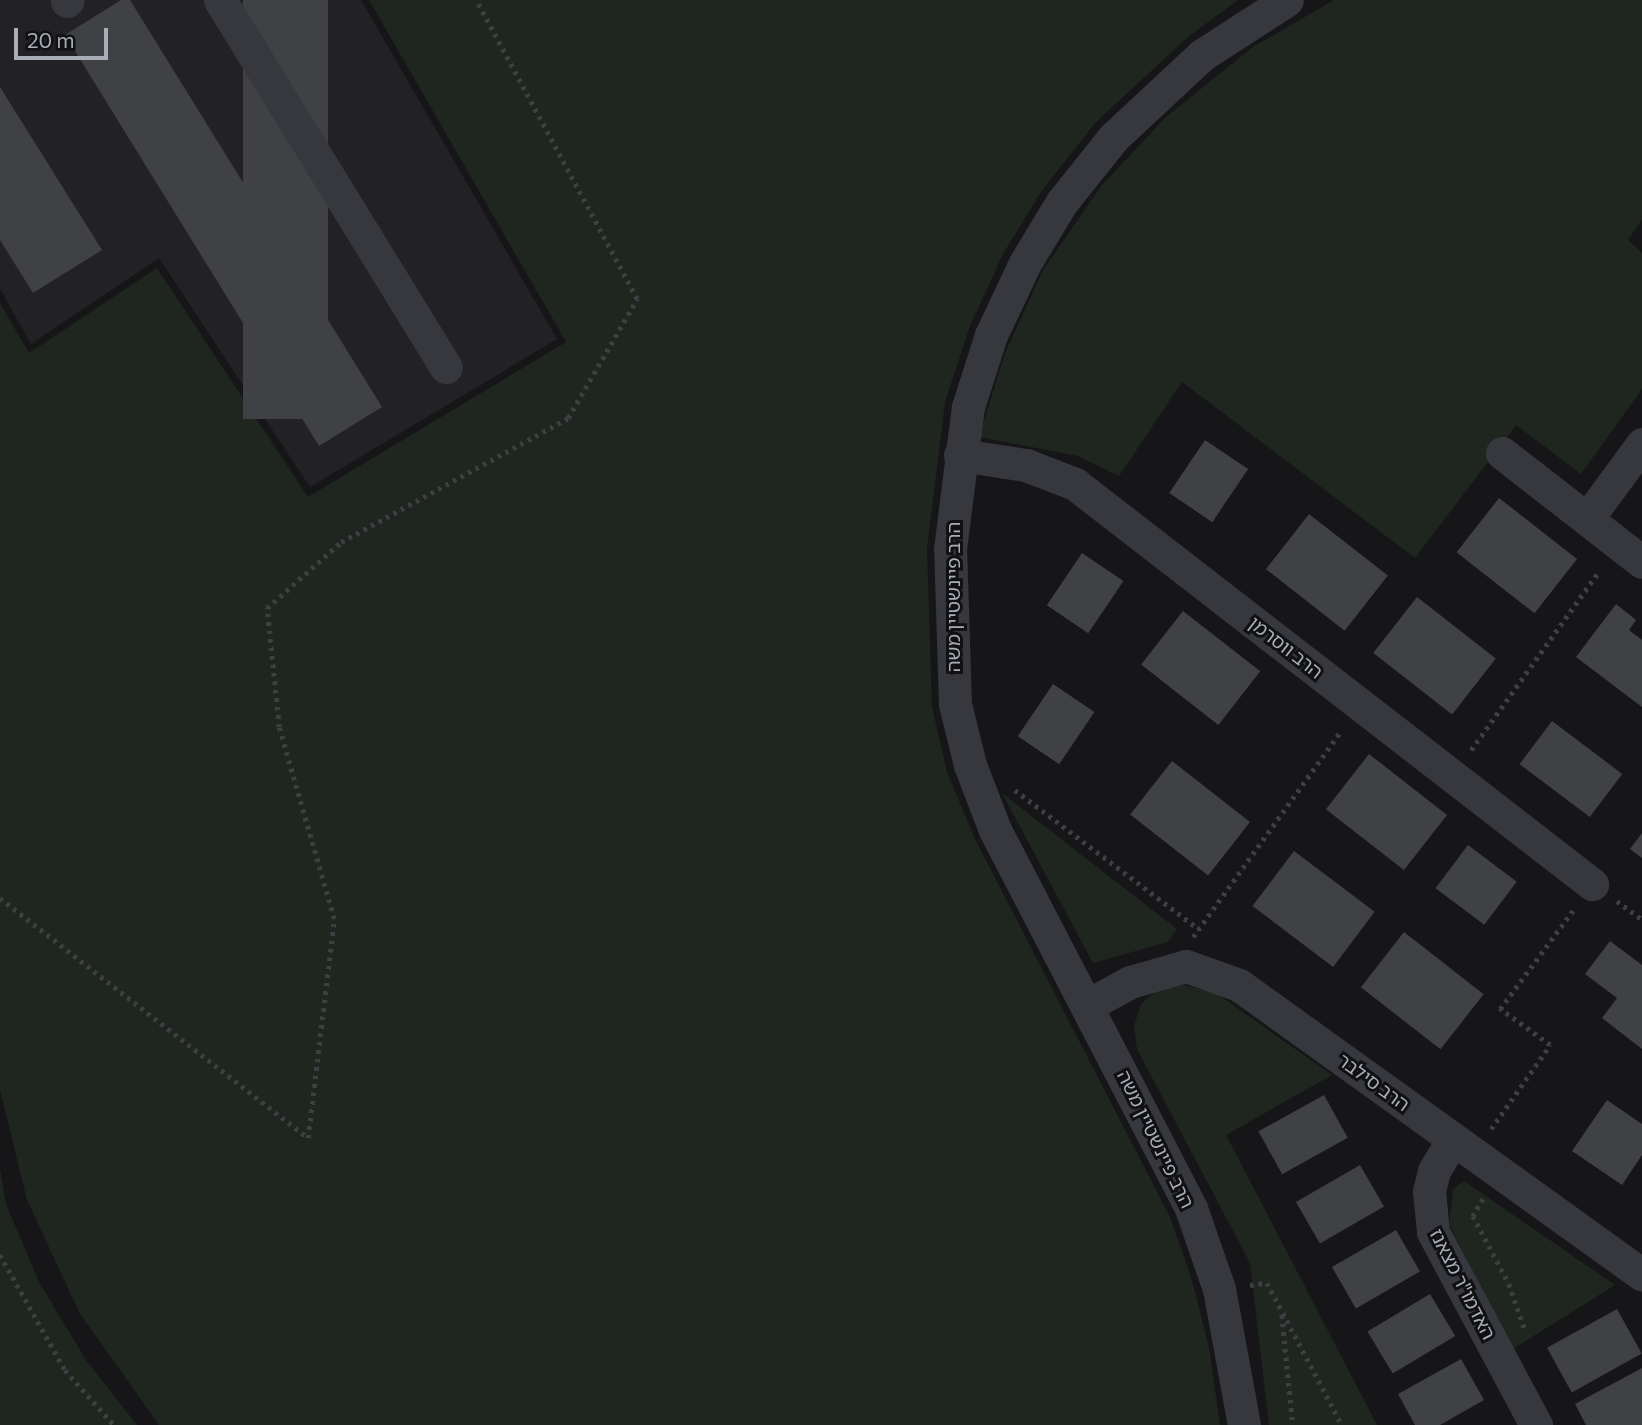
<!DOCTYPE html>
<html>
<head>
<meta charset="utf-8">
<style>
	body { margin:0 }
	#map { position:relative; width:1642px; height:1425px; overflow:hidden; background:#161618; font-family:Commissioner,"Noto Sans Hebrew",sans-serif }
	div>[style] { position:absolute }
	.built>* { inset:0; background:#222225 }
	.green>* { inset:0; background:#1e261f }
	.building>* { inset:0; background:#404145; transform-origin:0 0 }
	.path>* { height:4.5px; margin-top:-2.25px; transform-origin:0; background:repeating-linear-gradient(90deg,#3d3f44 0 3.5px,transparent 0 8.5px) }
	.minor>* { height:33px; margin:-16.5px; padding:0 16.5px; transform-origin:16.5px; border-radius:16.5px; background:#37383d }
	span { translate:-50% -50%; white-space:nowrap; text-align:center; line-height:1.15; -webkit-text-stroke:6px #111113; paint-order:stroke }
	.street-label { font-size:19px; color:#a8adb8 }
	.scale { position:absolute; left:14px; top:28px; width:94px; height:32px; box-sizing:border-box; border:4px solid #a8adb8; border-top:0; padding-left:9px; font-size:21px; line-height:24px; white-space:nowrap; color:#a8adb8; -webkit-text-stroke:5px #111113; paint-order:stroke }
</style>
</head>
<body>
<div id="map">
	<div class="built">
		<i style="clip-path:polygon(0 0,361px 0,557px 339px,310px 487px,159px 258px,31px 344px,0 289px)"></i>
	</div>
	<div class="green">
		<i style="clip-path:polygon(369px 0,1238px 0,1188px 37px,1096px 122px,1043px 189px,1004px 252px,970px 326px,945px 402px,927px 548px,932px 707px,947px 772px,975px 839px,1170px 1217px,1192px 1280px,1209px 1348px,1220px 1425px,159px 1425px,80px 1314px,27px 1200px,0 1090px,0 303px,29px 353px,157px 268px,308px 497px,566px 342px)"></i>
		<i style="clip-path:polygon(1334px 0,1642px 0,1642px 220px,1628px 240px,1642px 253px,1642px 389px,1581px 474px,1516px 425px,1415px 558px,1182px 382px,1119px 476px,1078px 456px,979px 437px,1005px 353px,1043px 270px,1102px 185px,1166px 117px,1253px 47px)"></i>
		<i style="clip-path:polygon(1002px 793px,1177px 929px,1168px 942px,1093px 963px)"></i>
		<i style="clip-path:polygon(1183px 985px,1216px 993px,1332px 1075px,1226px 1135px,1377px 1425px,1269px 1425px,1250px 1263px,1137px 1049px,1134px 1026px,1141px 1004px,1156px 991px)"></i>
		<i style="clip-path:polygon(0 1169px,6px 1204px,39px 1282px,86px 1360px,137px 1425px,0 1425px)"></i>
		<i style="clip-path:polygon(1464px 1181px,1615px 1285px,1511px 1350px,1449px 1224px,1453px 1189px)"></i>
	</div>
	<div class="building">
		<i style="clip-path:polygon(121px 0,130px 0,382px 407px,319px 446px,65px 35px)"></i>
		<i style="left:243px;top:0;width:85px;height:419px"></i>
		<i style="clip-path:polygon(0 87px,102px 250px,33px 293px,0 240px)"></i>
		<i style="left:1205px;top:440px;width:52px;height:64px;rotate:34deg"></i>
		<i style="left:1499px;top:498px;width:99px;height:69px;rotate:38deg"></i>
		<i style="left:1309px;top:514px;width:100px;height:70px;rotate:38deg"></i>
		<i style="left:1082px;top:553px;width:50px;height:63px;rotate:34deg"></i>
		<i style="left:1417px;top:597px;width:100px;height:71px;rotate:38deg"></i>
		<i style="clip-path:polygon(1616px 604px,1636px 620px,1629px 630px,1642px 640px,1642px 707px,1576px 657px)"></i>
		<i style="left:1183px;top:611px;width:98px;height:68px;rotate:38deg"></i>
		<i style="left:1053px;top:684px;width:50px;height:63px;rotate:34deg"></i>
		<i style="left:1552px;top:721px;width:88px;height:54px;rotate:37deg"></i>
		<i style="left:1369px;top:754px;width:99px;height:70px;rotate:38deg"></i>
		<i style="left:1172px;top:761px;width:99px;height:68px;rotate:38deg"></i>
		<i style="clip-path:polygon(1642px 833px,1642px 858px,1630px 849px)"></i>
		<i style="left:1468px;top:845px;width:61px;height:54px;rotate:37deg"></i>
		<i style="left:1294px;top:851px;width:101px;height:69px;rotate:37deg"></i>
		<i style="left:1404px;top:932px;width:101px;height:70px;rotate:38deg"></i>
		<i style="clip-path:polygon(1610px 941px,1642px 965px,1642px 1049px,1602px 1018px,1617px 998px,1585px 974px)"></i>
		<i style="left:1324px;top:1095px;width:49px;height:75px;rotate:61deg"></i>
		<i style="clip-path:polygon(1607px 1100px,1642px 1124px,1642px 1155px,1622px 1185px,1572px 1151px)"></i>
		<i style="left:1360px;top:1165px;width:48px;height:74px;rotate:60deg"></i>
		<i style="left:1396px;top:1230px;width:48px;height:74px;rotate:60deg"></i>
		<i style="left:1430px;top:1294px;width:49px;height:73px;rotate:59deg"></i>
		<i style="left:1617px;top:1309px;width:51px;height:80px;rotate:61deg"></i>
		<i style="clip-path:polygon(1461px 1359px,1484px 1400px,1440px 1425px,1415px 1425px,1398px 1394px)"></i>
		<i style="clip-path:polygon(1642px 1368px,1642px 1425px,1586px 1425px,1575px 1404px)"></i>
	</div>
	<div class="path">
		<i style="left:1471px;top:750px;width:221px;rotate:-54.4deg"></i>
		<i style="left:1015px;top:790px;width:231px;rotate:37.1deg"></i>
		<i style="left:0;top:898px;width:390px;rotate:37.9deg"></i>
		<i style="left:308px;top:1138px;width:221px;rotate:-83.2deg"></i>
		<i style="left:334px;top:919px;width:200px;rotate:-106deg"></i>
		<i style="left:279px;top:727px;width:120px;rotate:-95.8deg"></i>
		<i style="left:267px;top:608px;width:99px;rotate:-41.7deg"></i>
		<i style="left:341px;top:542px;width:259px;rotate:-28.6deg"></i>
		<i style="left:568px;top:418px;width:138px;rotate:-59.9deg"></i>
		<i style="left:637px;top:299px;width:340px;rotate:-118.3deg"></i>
		<i style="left:1617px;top:901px;width:31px;rotate:36deg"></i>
		<i style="left:1193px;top:937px;width:254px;rotate:-54.3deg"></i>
		<i style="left:1491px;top:1129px;width:103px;rotate:-54.9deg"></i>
		<i style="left:1550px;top:1045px;width:62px;rotate:-144.2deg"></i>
		<i style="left:1500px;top:1009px;width:124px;rotate:-53.5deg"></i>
		<i style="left:1483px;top:1199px;width:20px;rotate:120deg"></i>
		<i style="left:1473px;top:1216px;width:77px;rotate:62.1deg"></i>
		<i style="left:1509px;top:1284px;width:49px;rotate:70.8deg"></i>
		<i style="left:0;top:1255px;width:132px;rotate:60.5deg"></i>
		<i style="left:65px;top:1370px;width:74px;rotate:48.3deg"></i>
		<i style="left:1250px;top:1285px;width:17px;rotate:-7deg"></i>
		<i style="left:1267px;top:1283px;width:161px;rotate:62.2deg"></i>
		<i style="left:1282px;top:1315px;width:111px;rotate:84.3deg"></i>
	</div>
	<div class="minor">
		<i style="left:220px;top:0;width:431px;rotate:58.4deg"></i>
		<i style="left:67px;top:1px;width:1px;rotate:-45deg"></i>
		<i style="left:1502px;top:453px;width:177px;rotate:37.9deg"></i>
		<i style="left:960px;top:455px;width:67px;rotate:8.6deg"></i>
		<i style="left:1026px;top:465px;width:53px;rotate:21.2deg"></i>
		<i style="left:1075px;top:484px;width:654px;rotate:37.73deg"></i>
		<i style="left:1587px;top:519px;width:93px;rotate:-53.7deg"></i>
		<i style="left:1088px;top:1005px;width:48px;rotate:-28.7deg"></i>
		<i style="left:1130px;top:982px;width:58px;rotate:-15.9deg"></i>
		<i style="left:1186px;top:966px;width:56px;rotate:19.7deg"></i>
		<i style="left:1239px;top:985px;width:496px;rotate:35.7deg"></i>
		<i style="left:1453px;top:1139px;width:37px;rotate:121deg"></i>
		<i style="left:1434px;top:1171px;width:21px;rotate:104deg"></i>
		<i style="left:1429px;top:1191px;width:41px;rotate:84.4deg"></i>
		<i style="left:1433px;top:1232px;width:219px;rotate:61.9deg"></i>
		<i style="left:1244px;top:1425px;width:138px;rotate:-100.4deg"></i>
		<i style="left:1219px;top:1289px;width:86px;rotate:-109.1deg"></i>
		<i style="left:1191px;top:1208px;width:426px;rotate:-117.4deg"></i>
		<i style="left:995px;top:830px;width:70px;rotate:-111deg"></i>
		<i style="left:970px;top:765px;width:63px;rotate:-103.8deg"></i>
		<i style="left:955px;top:704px;width:155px;rotate:-91.8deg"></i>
		<i style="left:950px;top:549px;width:143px;rotate:-82.8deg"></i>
		<i style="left:968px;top:407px;width:76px;rotate:-72.3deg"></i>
		<i style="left:991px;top:335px;width:80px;rotate:-64.7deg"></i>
		<i style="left:1025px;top:263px;width:71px;rotate:-58.8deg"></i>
		<i style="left:1062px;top:202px;width:82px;rotate:-51.4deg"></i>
		<i style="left:1113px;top:138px;width:122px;rotate:-43deg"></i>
		<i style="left:1202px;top:55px;width:101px;rotate:-32.9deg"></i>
	</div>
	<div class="street-label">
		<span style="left:953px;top:597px;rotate:-90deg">הרב פיינשטיין משה</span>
		<span style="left:1286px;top:647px;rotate:38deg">הרב ווסרמן</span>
		<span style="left:1374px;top:1082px;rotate:36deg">הרב סילבר</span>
		<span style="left:1156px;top:1139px;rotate:64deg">הרב פיינשטיין משה</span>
		<span style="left:1463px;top:1284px;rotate:63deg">האדמו"ר מצאנז</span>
	</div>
	<div class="scale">20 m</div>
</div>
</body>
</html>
